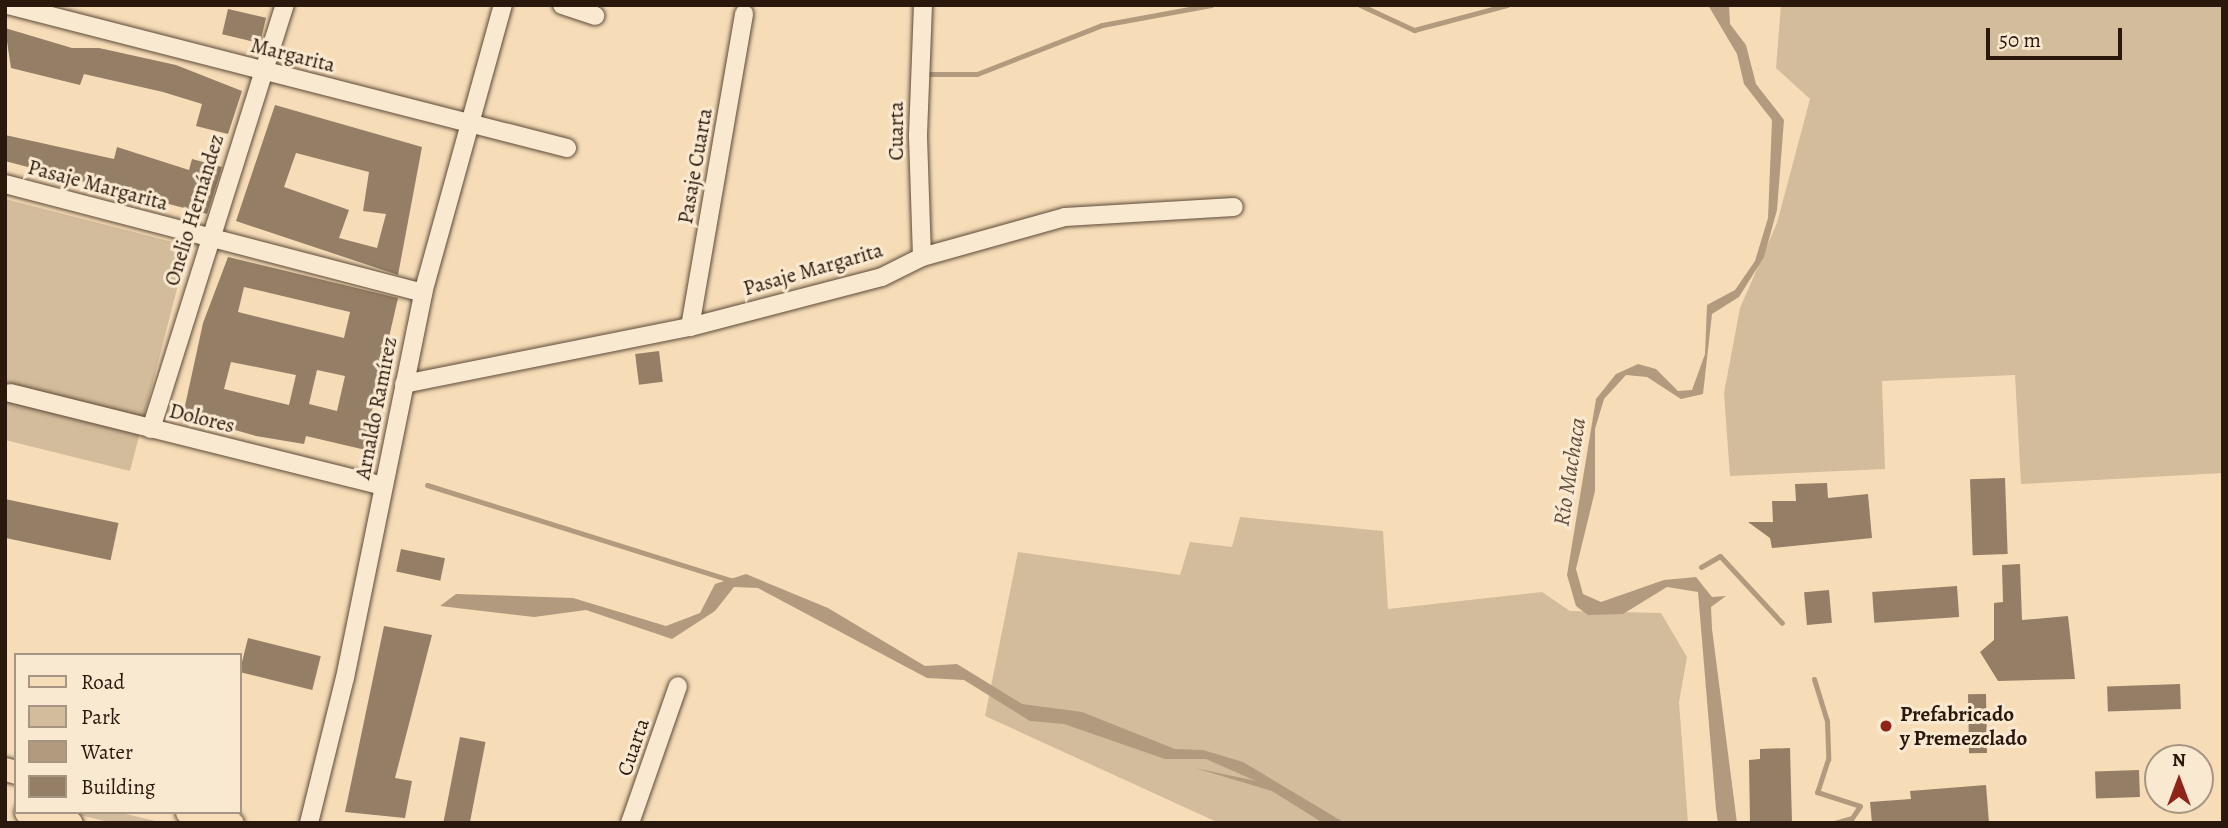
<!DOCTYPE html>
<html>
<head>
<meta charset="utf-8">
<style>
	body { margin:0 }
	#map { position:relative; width:2228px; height:828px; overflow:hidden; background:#f6ddb8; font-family:Alegreya,serif }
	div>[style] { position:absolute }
	.green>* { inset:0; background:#d3bc9b }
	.water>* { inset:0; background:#b19a7e }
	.stream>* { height:5px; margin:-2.5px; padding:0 2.5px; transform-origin:2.5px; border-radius:2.5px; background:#b19a7e }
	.building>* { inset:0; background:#947e65; transform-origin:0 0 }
	.roads { filter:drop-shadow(0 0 2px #5d4937) drop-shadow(0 0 2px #5d4937) }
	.minor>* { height:18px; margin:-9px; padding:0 9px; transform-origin:9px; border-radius:9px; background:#f9e9d1 }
	.major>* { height:23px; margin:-11.5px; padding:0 11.5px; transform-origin:11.5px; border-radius:11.5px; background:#f6ddb8 }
	.dots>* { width:19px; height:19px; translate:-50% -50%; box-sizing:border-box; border:4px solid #f9e9d1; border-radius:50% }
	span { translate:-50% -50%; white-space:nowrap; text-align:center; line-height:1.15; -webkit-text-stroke:6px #f9e9d1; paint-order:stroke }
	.street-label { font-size:21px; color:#2a180c }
	.poi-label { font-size:21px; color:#2a180c; font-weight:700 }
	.left { translate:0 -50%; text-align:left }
	.water-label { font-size:23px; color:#604c3a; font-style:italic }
	.frame { position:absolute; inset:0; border:7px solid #2a180c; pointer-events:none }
	.legend { position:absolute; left:14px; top:653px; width:228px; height:161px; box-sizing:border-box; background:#f9e9d1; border:2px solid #a69582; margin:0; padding:9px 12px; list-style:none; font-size:21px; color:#2a180c }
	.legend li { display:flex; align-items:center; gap:14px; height:35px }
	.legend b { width:35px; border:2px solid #a69582 }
	.north { position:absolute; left:2144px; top:744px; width:70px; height:70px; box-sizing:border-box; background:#f9e9d1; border:2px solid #a69582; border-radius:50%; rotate:0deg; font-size:19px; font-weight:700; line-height:28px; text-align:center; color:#2a180c }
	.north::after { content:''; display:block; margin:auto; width:24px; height:32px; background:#8f2418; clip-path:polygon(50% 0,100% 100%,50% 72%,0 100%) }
	.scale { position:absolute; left:1986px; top:28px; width:136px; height:32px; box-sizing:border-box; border:4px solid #2a180c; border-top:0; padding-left:9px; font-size:21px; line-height:24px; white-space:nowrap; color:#2a180c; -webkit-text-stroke:5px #f9e9d1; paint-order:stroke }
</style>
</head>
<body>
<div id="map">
	<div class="green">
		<i style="clip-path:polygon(1781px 5px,2223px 5px,2223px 473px,2021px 484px,2015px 375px,1882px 381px,1885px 469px,1730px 476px,1724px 393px,1740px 308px,1777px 223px,1810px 99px,1776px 68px)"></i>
		<i style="clip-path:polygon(5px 199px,188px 246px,130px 471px,5px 440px)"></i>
		<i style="clip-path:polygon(1240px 517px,1383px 531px,1388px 609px,1542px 592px,1570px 611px,1661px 613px,1687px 657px,1679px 702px,1688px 823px,1219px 823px,985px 716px,1018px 552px,1180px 575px,1190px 542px,1232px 547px)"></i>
		<i style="clip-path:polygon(66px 812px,117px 812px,164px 823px,114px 823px)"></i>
	</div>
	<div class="water">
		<i style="clip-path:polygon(1708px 5px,1729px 5px,1730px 24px,1746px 45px,1756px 84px,1784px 120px,1777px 210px,1764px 257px,1739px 297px,1712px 314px,1703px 394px,1681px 399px,1647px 377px,1626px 375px,1604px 399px,1595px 429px,1595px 491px,1576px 569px,1583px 594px,1601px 602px,1664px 580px,1696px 577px,1712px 597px,1726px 596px,1711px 607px,1712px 629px,1737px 823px,1718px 823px,1716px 809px,1698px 592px,1667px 587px,1623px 614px,1588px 615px,1576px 606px,1567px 575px,1596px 399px,1616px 374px,1638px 364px,1656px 369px,1678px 391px,1692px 390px,1705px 354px,1707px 305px,1735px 290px,1755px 261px,1768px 218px,1772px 120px,1744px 84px,1737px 54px)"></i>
		<i style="clip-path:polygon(746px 574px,828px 608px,925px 666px,957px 664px,1022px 704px,1082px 712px,1175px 749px,1203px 750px,1243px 762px,1345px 823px,1323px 823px,1272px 791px,1195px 768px,1256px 781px,1206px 759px,1165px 759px,1064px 724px,1030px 721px,964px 680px,927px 678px,758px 588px,734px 587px,715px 611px,672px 639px,586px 610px,534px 617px,440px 606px,456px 594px,573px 598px,666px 626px,700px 613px,715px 584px)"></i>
	</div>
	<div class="stream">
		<i style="left:1360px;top:5px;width:60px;rotate:24.8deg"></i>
		<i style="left:1414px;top:30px;width:96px;rotate:-15deg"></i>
		<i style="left:929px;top:74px;width:48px"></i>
		<i style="left:977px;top:74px;width:134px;rotate:-21.4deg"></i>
		<i style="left:1102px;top:25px;width:111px;rotate:-10.4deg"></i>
		<i style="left:427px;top:485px;width:322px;rotate:17.4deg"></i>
		<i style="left:1701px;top:567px;width:22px;rotate:-30deg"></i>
		<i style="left:1720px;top:556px;width:91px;rotate:47.2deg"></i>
		<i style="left:1814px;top:679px;width:44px;rotate:72.8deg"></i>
		<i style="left:1827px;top:721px;width:38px;rotate:88deg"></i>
		<i style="left:1828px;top:759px;width:35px;rotate:108deg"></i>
		<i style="left:1817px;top:792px;width:45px;rotate:18deg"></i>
		<i style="left:1860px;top:806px;width:14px;rotate:124deg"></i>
		<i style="left:1852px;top:818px;width:19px;rotate:164deg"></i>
	</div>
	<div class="building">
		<i style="left:228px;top:9px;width:39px;height:26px;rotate:13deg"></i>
		<i style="clip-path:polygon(5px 28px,72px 48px,99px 48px,176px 65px,242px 91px,228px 134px,196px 126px,202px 104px,163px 92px,84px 74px,80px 85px,11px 68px)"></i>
		<i style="clip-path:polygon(evenodd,275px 105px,422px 147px,398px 275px,236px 221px,275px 105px,296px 153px,369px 172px,363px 211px,386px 214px,377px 248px,339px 238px,349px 210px,284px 187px,296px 153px)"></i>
		<i style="clip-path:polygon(5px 135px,114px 159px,117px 147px,189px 170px,192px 159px,222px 167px,207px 214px,5px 161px)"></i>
		<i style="clip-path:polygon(evenodd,228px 257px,398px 298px,369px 424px,376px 426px,370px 451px,306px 436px,304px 444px,256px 436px,183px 415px,203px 323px,228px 257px,244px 287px,350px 312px,344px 338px,238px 312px,244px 287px,228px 257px,231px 362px,296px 375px,289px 405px,224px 389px,231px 362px,228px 257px,317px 370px,345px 376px,337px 411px,309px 404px,317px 370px)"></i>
		<i style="left:659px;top:351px;width:31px;height:24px;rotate:83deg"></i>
		<i style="left:2005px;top:478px;width:76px;height:35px;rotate:88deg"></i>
		<i style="clip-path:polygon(1827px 483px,1828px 498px,1868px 494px,1872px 538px,1772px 548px,1770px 538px,1748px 522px,1773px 522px,1772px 501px,1796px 501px,1795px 484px)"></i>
		<i style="left:5px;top:499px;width:116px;height:38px;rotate:12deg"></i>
		<i style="left:401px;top:549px;width:45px;height:23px;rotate:12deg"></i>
		<i style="clip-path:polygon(2020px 564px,2022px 620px,2068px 616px,2075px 679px,1998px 681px,1980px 652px,1994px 640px,1994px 603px,2003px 602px,2002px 565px)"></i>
		<i style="left:1957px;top:586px;width:31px;height:85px;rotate:86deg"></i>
		<i style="left:1829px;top:590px;width:33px;height:25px;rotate:85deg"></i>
		<i style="clip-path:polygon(384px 626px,432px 635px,395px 778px,412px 781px,405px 818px,345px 812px)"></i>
		<i style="left:248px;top:638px;width:75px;height:35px;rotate:14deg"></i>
		<i style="left:2180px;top:684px;width:25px;height:73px;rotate:88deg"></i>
		<i style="left:1986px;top:694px;width:59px;height:18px;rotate:89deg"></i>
		<i style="left:460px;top:737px;width:26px;height:88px;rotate:11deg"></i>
		<i style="clip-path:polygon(1790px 748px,1792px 823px,1750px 823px,1749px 760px,1760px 759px,1760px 749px)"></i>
		<i style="left:2139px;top:770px;width:27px;height:44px;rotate:88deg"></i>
		<i style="clip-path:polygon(1986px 785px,1989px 823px,1872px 823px,1870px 802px,1911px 799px,1910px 791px)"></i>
	</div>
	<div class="roads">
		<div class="minor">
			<i style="left:8px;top:5px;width:577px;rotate:14.35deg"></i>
			<i style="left:562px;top:5px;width:35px;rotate:18deg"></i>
			<i style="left:5px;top:184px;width:432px;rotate:14.6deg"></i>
			<i style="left:922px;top:257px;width:122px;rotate:-91.9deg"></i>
			<i style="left:918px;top:135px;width:130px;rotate:-87.8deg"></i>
			<i style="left:690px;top:327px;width:318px;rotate:-80.2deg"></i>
			<i style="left:404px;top:384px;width:292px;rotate:-11.3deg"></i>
			<i style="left:690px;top:327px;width:198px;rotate:-14.6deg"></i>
			<i style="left:882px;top:277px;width:45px;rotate:-26.6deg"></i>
			<i style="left:922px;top:257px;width:148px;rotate:-15.6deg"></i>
			<i style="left:1065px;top:217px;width:169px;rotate:-3.4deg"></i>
			<i style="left:10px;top:393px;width:384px;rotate:14deg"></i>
			<i style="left:151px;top:429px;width:445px;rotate:-72.5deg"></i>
			<i style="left:309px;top:823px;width:149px;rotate:-76.1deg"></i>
			<i style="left:345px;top:678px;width:393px;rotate:-78.5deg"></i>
			<i style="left:423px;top:293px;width:299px;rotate:-74.5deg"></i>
			<i style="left:630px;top:823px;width:145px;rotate:-70.7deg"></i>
		</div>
		<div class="major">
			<i style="left:5px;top:769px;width:11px;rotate:15deg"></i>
			<i style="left:26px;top:812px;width:46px;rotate:13.7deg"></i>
			<i style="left:187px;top:812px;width:46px;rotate:13.7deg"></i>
		</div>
	</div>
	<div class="dots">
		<i style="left:1886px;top:726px;background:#8f2418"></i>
	</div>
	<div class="street-label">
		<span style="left:293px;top:55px;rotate:14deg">Margarita</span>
		<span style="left:896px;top:131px;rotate:-90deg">Cuarta</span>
		<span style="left:695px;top:166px;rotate:-80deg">Pasaje Cuarta</span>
		<span style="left:98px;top:185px;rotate:15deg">Pasaje Margarita</span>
		<span style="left:194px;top:210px;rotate:-73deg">Onelio Hernández</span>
		<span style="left:813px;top:269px;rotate:-16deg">Pasaje Margarita</span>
		<span style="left:376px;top:408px;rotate:-79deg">Arnaldo Ramírez</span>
		<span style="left:202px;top:418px;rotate:14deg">Dolores</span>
		<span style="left:633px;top:747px;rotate:-71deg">Cuarta</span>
	</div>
	<div class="poi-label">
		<span class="left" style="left:1900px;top:726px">Prefabricado<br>y Premezclado</span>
	</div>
	<div class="water-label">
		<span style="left:1570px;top:472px;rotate:-81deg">Río Machaca</span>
	</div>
	<div class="frame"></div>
	<ul class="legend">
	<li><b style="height:9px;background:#f6ddb8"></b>Road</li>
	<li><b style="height:19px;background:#d3bc9b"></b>Park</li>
	<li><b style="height:19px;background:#b19a7e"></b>Water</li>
	<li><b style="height:19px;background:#947e65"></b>Building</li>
	</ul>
	<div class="north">N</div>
	<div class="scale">50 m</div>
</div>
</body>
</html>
